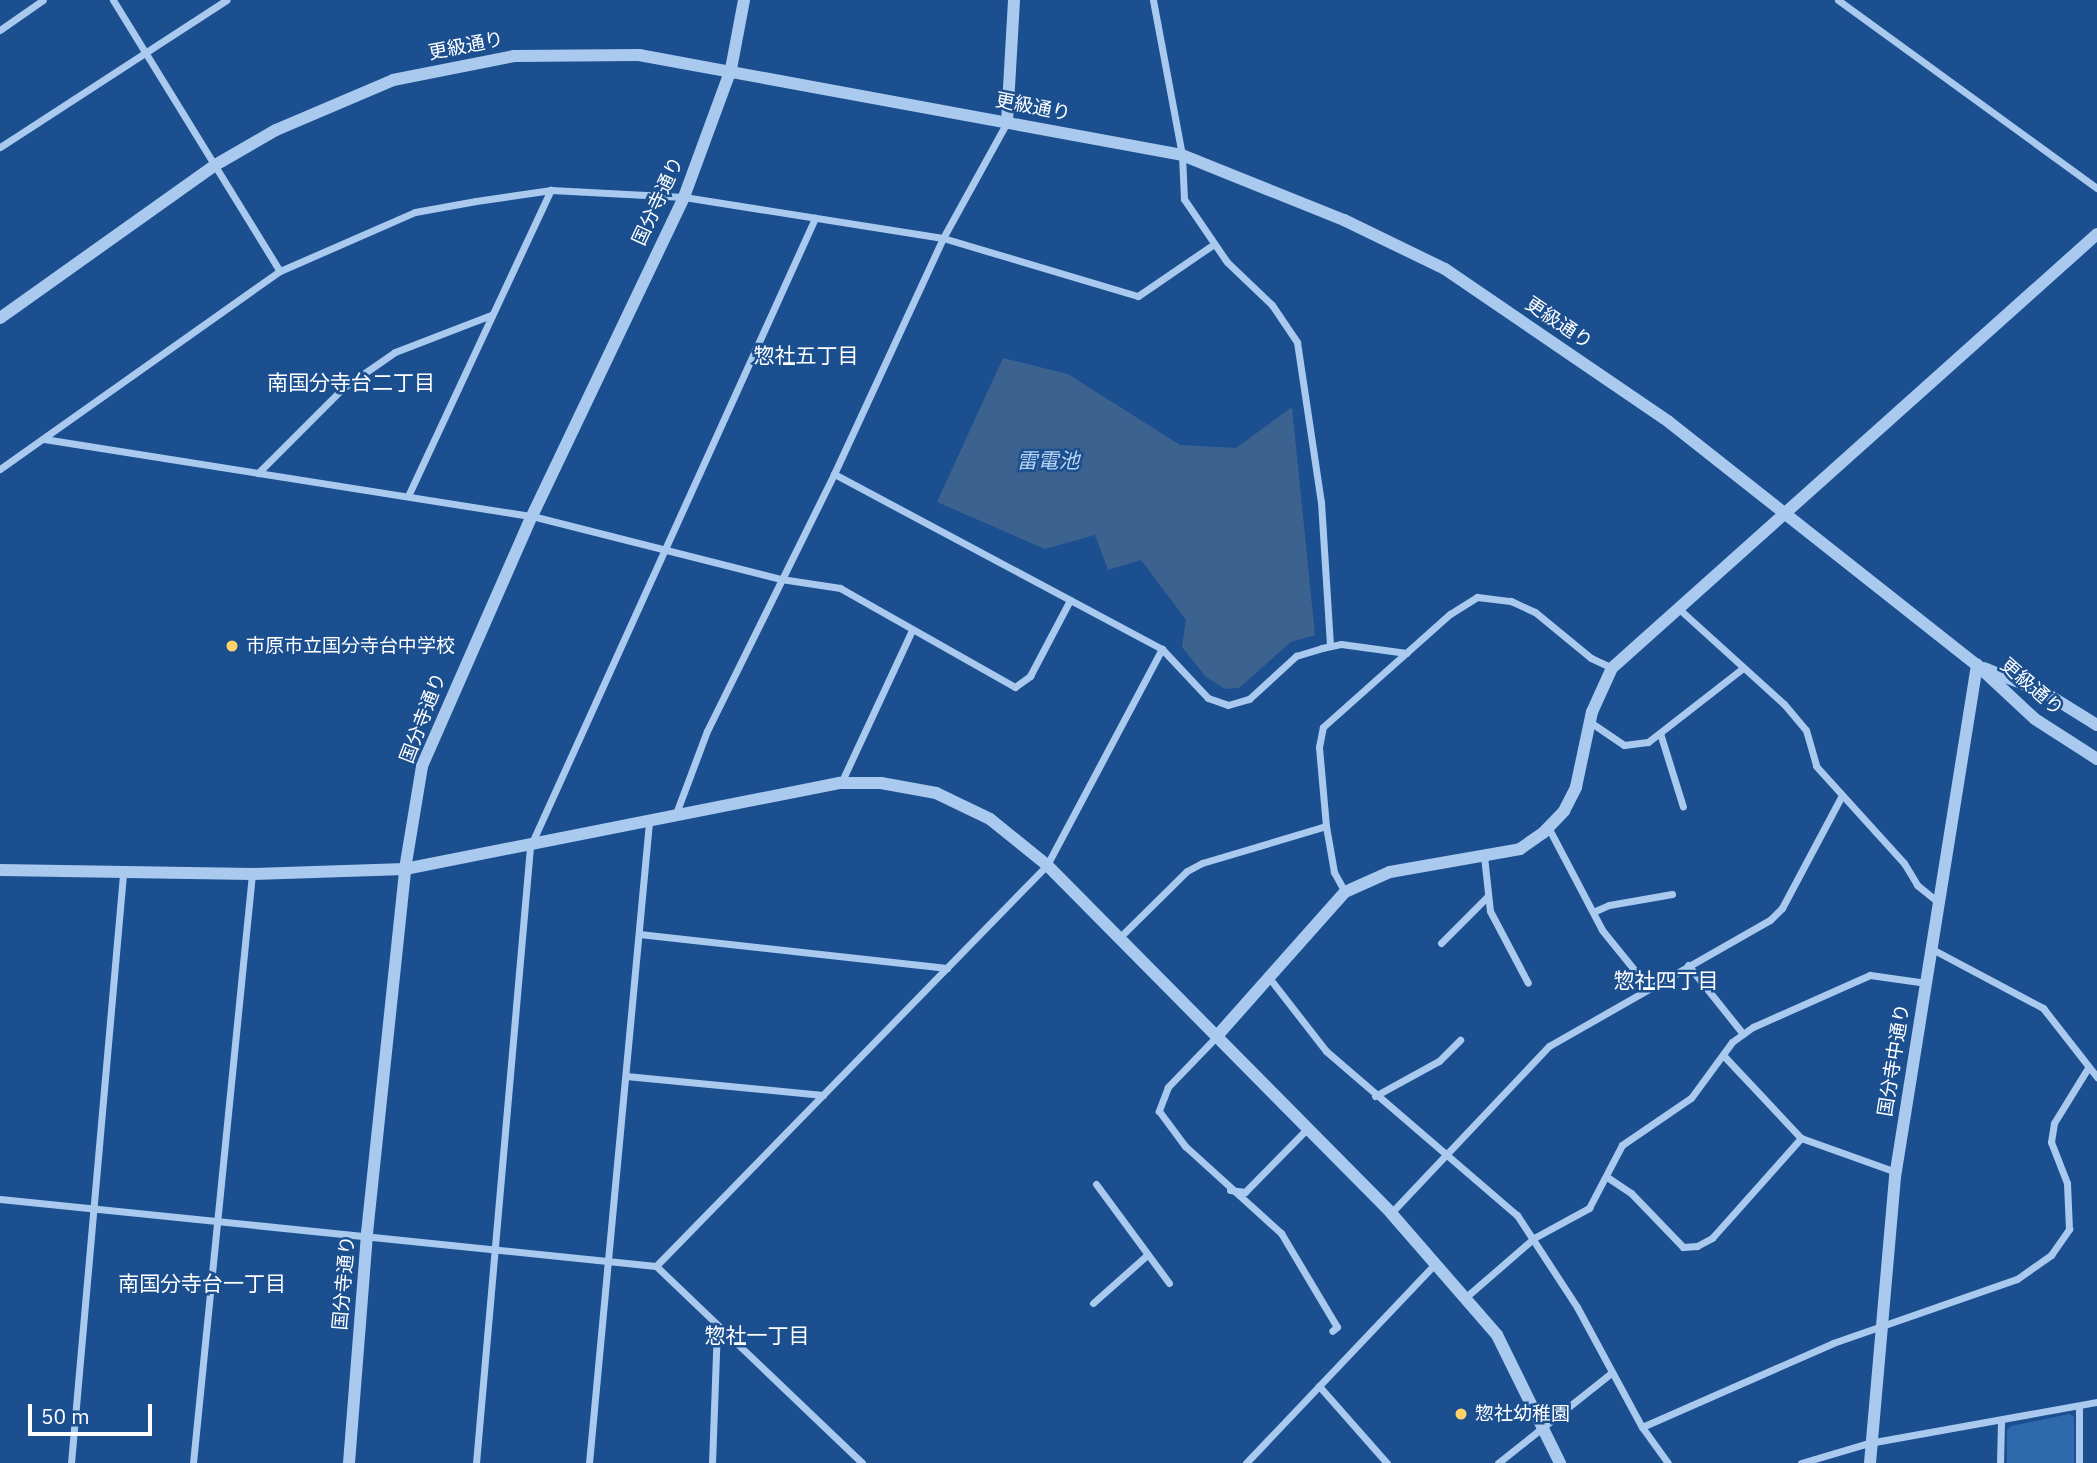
<!DOCTYPE html>
<html>
<head>
<meta charset="utf-8">
<style>
	body { margin:0 }
	#map { position:relative; width:2097px; height:1463px; overflow:hidden; background:#1b4f8f; font-family:"IBM Plex Sans","Noto Sans JP",sans-serif }
	div>[style] { position:absolute }
	.green>* { inset:0; background:#2e69ad }
	.water>* { inset:0; background:#3c6290 }
	.minor>* { height:7px; margin:-3.5px; padding:0 3.5px; transform-origin:3.5px; border-radius:3.5px; background:#a9c9ee }
	.tertiary>* { height:12px; margin:-6px; padding:0 6px; transform-origin:6px; border-radius:6px; background:#a9c9ee }
	.dots>* { width:19px; height:19px; translate:-50% -50%; box-sizing:border-box; border:4px solid #1b4f8f; border-radius:50% }
	span { translate:-50% -50%; white-space:nowrap; text-align:center; line-height:1.15; -webkit-text-stroke:5px #1b4f8f; paint-order:stroke }
	.street-label { font-size:19px; color:#fff }
	.poi-label { font-size:19px; color:#fff }
	.left { translate:0 -50%; text-align:left }
	.neighbourhood-label { font-size:21px; color:#fff }
	.water-label { font-size:21px; color:#b5d3f5; font-style:italic }
	.scale { position:absolute; left:28px; top:1404px; width:124px; height:32px; box-sizing:border-box; border:4px solid #fff; border-top:0; padding-left:9px; font-size:21px; line-height:24px; white-space:nowrap; color:#fff; -webkit-text-stroke:5px #1b4f8f; paint-order:stroke }
</style>
</head>
<body>
<div id="map">
	<div class="green">
		<i style="clip-path:polygon(2069px 1414px,2074px 1417px,2074px 1463px,2007px 1463px,2007px 1430px,2011px 1426px)"></i>
	</div>
	<div class="water">
		<i style="clip-path:polygon(1003px 358px,1068px 374px,1180px 445px,1236px 448px,1292px 407px,1315px 635px,1291px 642px,1239px 688px,1225px 689px,1206px 677px,1182px 647px,1186px 620px,1141px 560px,1108px 570px,1095px 535px,1045px 549px,937px 502px)"></i>
	</div>
	<div class="minor">
		<i style="left:113px;top:0;width:318px;rotate:58.4deg"></i>
		<i style="left:1153px;top:0;width:158px;rotate:79.4deg"></i>
		<i style="left:1182px;top:155px;width:44px;rotate:87.4deg"></i>
		<i style="left:1184px;top:199px;width:76px;rotate:55.7deg"></i>
		<i style="left:1227px;top:262px;width:62px;rotate:43.7deg"></i>
		<i style="left:1272px;top:305px;width:45px;rotate:56deg"></i>
		<i style="left:1297px;top:342px;width:162px;rotate:81.5deg"></i>
		<i style="left:1321px;top:502px;width:144px;rotate:86.4deg"></i>
		<i style="left:1838px;top:0;width:320px;rotate:36deg"></i>
		<i style="left:0;top:30px;width:52px;rotate:-34.9deg"></i>
		<i style="left:0;top:147px;width:270px;rotate:-33deg"></i>
		<i style="left:44px;top:439px;width:494px;rotate:9deg"></i>
		<i style="left:532px;top:516px;width:257px;rotate:14.2deg"></i>
		<i style="left:781px;top:579px;width:60px;rotate:8.7deg"></i>
		<i style="left:840px;top:588px;width:201px;rotate:29.5deg"></i>
		<i style="left:1015px;top:687px;width:19px;rotate:-36deg"></i>
		<i style="left:1030px;top:676px;width:86px;rotate:-62.2deg"></i>
		<i style="left:0;top:469px;width:343px;rotate:-35.3deg"></i>
		<i style="left:280px;top:271px;width:147px;rotate:-23.6deg"></i>
		<i style="left:415px;top:212px;width:62px;rotate:-10.2deg"></i>
		<i style="left:476px;top:201px;width:76px;rotate:-8.3deg"></i>
		<i style="left:551px;top:190px;width:133px;rotate:3deg"></i>
		<i style="left:684px;top:197px;width:262px;rotate:9deg"></i>
		<i style="left:943px;top:238px;width:203px;rotate:16.6deg"></i>
		<i style="left:1138px;top:296px;width:92px;rotate:-34.4deg"></i>
		<i style="left:258px;top:473px;width:120px;rotate:-45deg"></i>
		<i style="left:343px;top:388px;width:63px;rotate:-34.7deg"></i>
		<i style="left:395px;top:352px;width:103px;rotate:-21.1deg"></i>
		<i style="left:408px;top:496px;width:338px;rotate:-65deg"></i>
		<i style="left:1678px;top:608px;width:143px;rotate:42.2deg"></i>
		<i style="left:1784px;top:704px;width:34px;rotate:50deg"></i>
		<i style="left:1806px;top:730px;width:37px;rotate:74deg"></i>
		<i style="left:1816px;top:766px;width:131px;rotate:47.8deg"></i>
		<i style="left:1904px;top:863px;width:26px;rotate:59deg"></i>
		<i style="left:1917px;top:885px;width:27px;rotate:39deg"></i>
		<i style="left:1162px;top:649px;width:67px;rotate:46.8deg"></i>
		<i style="left:1208px;top:698px;width:21px;rotate:19deg"></i>
		<i style="left:1228px;top:705px;width:22px;rotate:-16deg"></i>
		<i style="left:1249px;top:699px;width:64px;rotate:-42.5deg"></i>
		<i style="left:1296px;top:656px;width:27px;rotate:-17deg"></i>
		<i style="left:1322px;top:648px;width:19px;rotate:-12deg"></i>
		<i style="left:1341px;top:644px;width:66px;rotate:7.9deg"></i>
		<i style="left:1590px;top:722px;width:41px;rotate:34.1deg"></i>
		<i style="left:1624px;top:745px;width:24px;rotate:-7deg"></i>
		<i style="left:1648px;top:742px;width:120px;rotate:-37.9deg"></i>
		<i style="left:1660px;top:733px;width:77px;rotate:72.7deg"></i>
		<i style="left:841px;top:783px;width:169px;rotate:-65.1deg"></i>
		<i style="left:675px;top:816px;width:91px;rotate:-69.4deg"></i>
		<i style="left:707px;top:731px;width:287px;rotate:-63.7deg"></i>
		<i style="left:834px;top:474px;width:260px;rotate:-65.2deg"></i>
		<i style="left:943px;top:238px;width:132px;rotate:-61.1deg"></i>
		<i style="left:1548px;top:827px;width:116px;rotate:62.3deg"></i>
		<i style="left:1602px;top:930px;width:75px;rotate:51deg"></i>
		<i style="left:1484px;top:856px;width:55px;rotate:83.8deg"></i>
		<i style="left:1490px;top:911px;width:81px;rotate:62.2deg"></i>
		<i style="left:1345px;top:892px;width:23px;rotate:-119deg"></i>
		<i style="left:1334px;top:872px;width:47px;rotate:-99.9deg"></i>
		<i style="left:1326px;top:826px;width:79px;rotate:-95.1deg"></i>
		<i style="left:1319px;top:747px;width:20px;rotate:-79deg"></i>
		<i style="left:1323px;top:727px;width:170px;rotate:-41.7deg"></i>
		<i style="left:1450px;top:614px;width:32px;rotate:-32deg"></i>
		<i style="left:1477px;top:597px;width:34px;rotate:7deg"></i>
		<i style="left:1511px;top:601px;width:26px;rotate:25deg"></i>
		<i style="left:1535px;top:612px;width:72px;rotate:39.4deg"></i>
		<i style="left:1591px;top:658px;width:23px;rotate:25deg"></i>
		<i style="left:1593px;top:912px;width:17px;rotate:-24deg"></i>
		<i style="left:1609px;top:905px;width:64px;rotate:-9.9deg"></i>
		<i style="left:639px;top:934px;width:310px;rotate:6.3deg"></i>
		<i style="left:1119px;top:938px;width:95px;rotate:-44.6deg"></i>
		<i style="left:1187px;top:871px;width:17px;rotate:-28deg"></i>
		<i style="left:1202px;top:863px;width:129px;rotate:-16.6deg"></i>
		<i style="left:1441px;top:943px;width:66px;rotate:-45deg"></i>
		<i style="left:1932px;top:949px;width:126px;rotate:28deg"></i>
		<i style="left:2043px;top:1008px;width:88px;rotate:52deg"></i>
		<i style="left:1688px;top:965px;width:88px;rotate:51.4deg"></i>
		<i style="left:1270px;top:979px;width:91px;rotate:52.1deg"></i>
		<i style="left:1326px;top:1051px;width:252px;rotate:40.7deg"></i>
		<i style="left:1517px;top:1215px;width:110px;rotate:56.9deg"></i>
		<i style="left:1577px;top:1307px;width:136px;rotate:61.6deg"></i>
		<i style="left:1642px;top:1427px;width:44px;rotate:54.2deg"></i>
		<i style="left:1217px;top:1036px;width:71px;rotate:133.9deg"></i>
		<i style="left:1168px;top:1087px;width:26px;rotate:111deg"></i>
		<i style="left:1159px;top:1111px;width:44px;rotate:53.4deg"></i>
		<i style="left:1185px;top:1146px;width:130px;rotate:42.2deg"></i>
		<i style="left:1281px;top:1233px;width:109px;rotate:59.2deg"></i>
		<i style="left:1337px;top:1327px;width:6px;rotate:141deg"></i>
		<i style="left:1723px;top:1055px;width:114px;rotate:46.8deg"></i>
		<i style="left:1801px;top:1138px;width:101px;rotate:19.7deg"></i>
		<i style="left:626px;top:1076px;width:198px;rotate:5.5deg"></i>
		<i style="left:1375px;top:1096px;width:73px;rotate:-28.7deg"></i>
		<i style="left:1439px;top:1061px;width:30px;rotate:-45deg"></i>
		<i style="left:1607px;top:1177px;width:29px;rotate:34deg"></i>
		<i style="left:1631px;top:1193px;width:75px;rotate:46.1deg"></i>
		<i style="left:1683px;top:1247px;width:14px;rotate:-4deg"></i>
		<i style="left:1697px;top:1246px;width:17px;rotate:-28deg"></i>
		<i style="left:1712px;top:1238px;width:134px;rotate:-48.3deg"></i>
		<i style="left:1096px;top:1184px;width:123px;rotate:53.6deg"></i>
		<i style="left:1230px;top:1190px;width:15px;rotate:8deg"></i>
		<i style="left:1245px;top:1192px;width:90px;rotate:-45.5deg"></i>
		<i style="left:0;top:1199px;width:659px;rotate:5.83deg"></i>
		<i style="left:656px;top:1266px;width:285px;rotate:43.7deg"></i>
		<i style="left:1391px;top:1213px;width:230px;rotate:-46.6deg"></i>
		<i style="left:1549px;top:1046px;width:254px;rotate:-29.7deg"></i>
		<i style="left:1770px;top:920px;width:17px;rotate:-45deg"></i>
		<i style="left:1782px;top:908px;width:126px;rotate:-62deg"></i>
		<i style="left:656px;top:1266px;width:560px;rotate:-45.72deg"></i>
		<i style="left:1047px;top:865px;width:245px;rotate:-62deg"></i>
		<i style="left:1162px;top:649px;width:372px;rotate:-151.9deg"></i>
		<i style="left:1466px;top:1297px;width:90px;rotate:-40.9deg"></i>
		<i style="left:1534px;top:1238px;width:63px;rotate:-28.6deg"></i>
		<i style="left:1589px;top:1208px;width:71px;rotate:-62.4deg"></i>
		<i style="left:1622px;top:1145px;width:83px;rotate:-34.3deg"></i>
		<i style="left:1691px;top:1098px;width:69px;rotate:-53.8deg"></i>
		<i style="left:1732px;top:1042px;width:26px;rotate:-36deg"></i>
		<i style="left:1753px;top:1027px;width:128px;rotate:-24deg"></i>
		<i style="left:1870px;top:975px;width:57px;rotate:8.1deg"></i>
		<i style="left:1093px;top:1303px;width:71px;rotate:-41.6deg"></i>
		<i style="left:1319px;top:1386px;width:103px;rotate:48.6deg"></i>
		<i style="left:1642px;top:1427px;width:209px;rotate:-23.7deg"></i>
		<i style="left:1833px;top:1343px;width:195px;rotate:-19.2deg"></i>
		<i style="left:2017px;top:1279px;width:42px;rotate:-35.2deg"></i>
		<i style="left:2051px;top:1255px;width:32px;rotate:-55deg"></i>
		<i style="left:2069px;top:1229px;width:46px;rotate:-92.5deg"></i>
		<i style="left:2067px;top:1183px;width:44px;rotate:-111.3deg"></i>
		<i style="left:2051px;top:1142px;width:19px;rotate:-81deg"></i>
		<i style="left:2054px;top:1123px;width:65px;rotate:-58.3deg"></i>
		<i style="left:71px;top:1463px;width:591px;rotate:-84.95deg"></i>
		<i style="left:193px;top:1463px;width:592px;rotate:-84.28deg"></i>
		<i style="left:476px;top:1463px;width:618px;rotate:-84.99deg"></i>
		<i style="left:530px;top:847px;width:691px;rotate:-65.62deg"></i>
		<i style="left:589px;top:1463px;width:644px;rotate:-84.65deg"></i>
		<i style="left:712px;top:1463px;width:138px;rotate:-87.9deg"></i>
		<i style="left:1246px;top:1463px;width:276px;rotate:-46.5deg"></i>
		<i style="left:1498px;top:1463px;width:143px;rotate:-38.5deg"></i>
		<i style="left:1801px;top:1463px;width:71px;rotate:-16.4deg"></i>
		<i style="left:1869px;top:1443px;width:232px;rotate:-10.2deg"></i>
		<i style="left:2000px;top:1463px;width:42px;rotate:-88.6deg"></i>
		<i style="left:2079px;top:1463px;width:56px;rotate:-90deg"></i>
	</div>
	<div class="tertiary">
		<i style="left:1007px;top:122px;width:122px;rotate:-86.7deg"></i>
		<i style="left:0;top:318px;width:266px;rotate:-35.4deg"></i>
		<i style="left:217px;top:164px;width:68px;rotate:-30deg"></i>
		<i style="left:276px;top:130px;width:127px;rotate:-23.1deg"></i>
		<i style="left:393px;top:80px;width:123px;rotate:-11.2deg"></i>
		<i style="left:514px;top:56px;width:125px;rotate:-0.5deg"></i>
		<i style="left:639px;top:55px;width:552px;rotate:10.43deg"></i>
		<i style="left:1182px;top:155px;width:175px;rotate:21.9deg"></i>
		<i style="left:1344px;top:220px;width:112px;rotate:25.9deg"></i>
		<i style="left:1445px;top:269px;width:271px;rotate:34.3deg"></i>
		<i style="left:1669px;top:422px;width:392px;rotate:38.3deg"></i>
		<i style="left:1977px;top:665px;width:79px;rotate:43deg"></i>
		<i style="left:2035px;top:719px;width:74px;rotate:32.8deg"></i>
		<i style="left:1984px;top:668px;width:68px;rotate:22.4deg"></i>
		<i style="left:2047px;top:694px;width:59px;rotate:31.8deg"></i>
		<i style="left:0;top:870px;width:252px;rotate:0.9deg"></i>
		<i style="left:252px;top:874px;width:153px;rotate:-1.9deg"></i>
		<i style="left:405px;top:869px;width:444px;rotate:-11.2deg"></i>
		<i style="left:841px;top:783px;width:40px"></i>
		<i style="left:881px;top:783px;width:56px;rotate:10.3deg"></i>
		<i style="left:936px;top:793px;width:60px;rotate:25.7deg"></i>
		<i style="left:990px;top:819px;width:73px;rotate:38.9deg"></i>
		<i style="left:1047px;top:865px;width:489px;rotate:45.3deg"></i>
		<i style="left:1391px;top:1213px;width:162px;rotate:49deg"></i>
		<i style="left:1497px;top:1335px;width:143px;rotate:63.8deg"></i>
		<i style="left:1217px;top:1036px;width:193px;rotate:-48.4deg"></i>
		<i style="left:1345px;top:892px;width:49px;rotate:-24deg"></i>
		<i style="left:1390px;top:872px;width:132px;rotate:-10deg"></i>
		<i style="left:1520px;top:849px;width:28px;rotate:-35deg"></i>
		<i style="left:1543px;top:833px;width:30px;rotate:-46deg"></i>
		<i style="left:1564px;top:811px;width:27px;rotate:-63deg"></i>
		<i style="left:1576px;top:787px;width:77px;rotate:-78deg"></i>
		<i style="left:1592px;top:712px;width:48px;rotate:-65.6deg"></i>
		<i style="left:1612px;top:668px;width:651px;rotate:-41.82deg"></i>
		<i style="left:349px;top:1463px;width:231px;rotate:-85.5deg"></i>
		<i style="left:367px;top:1233px;width:366px;rotate:-84deg"></i>
		<i style="left:405px;top:869px;width:104px;rotate:-80.6deg"></i>
		<i style="left:422px;top:766px;width:273px;rotate:-66.3deg"></i>
		<i style="left:532px;top:516px;width:353px;rotate:-64.5deg"></i>
		<i style="left:684px;top:197px;width:136px;rotate:-69.8deg"></i>
		<i style="left:731px;top:69px;width:70px;rotate:-79.3deg"></i>
		<i style="left:1870px;top:1463px;width:287px;rotate:-85deg"></i>
		<i style="left:1895px;top:1177px;width:519px;rotate:-80.9deg"></i>
	</div>
	<div class="dots">
		<i style="left:232px;top:646px;background:#ffd166"></i>
		<i style="left:1461px;top:1414px;background:#ffd166"></i>
	</div>
	<div class="street-label">
		<span style="left:466px;top:46px;rotate:-11deg">更級通り</span>
		<span style="left:1033px;top:107px;rotate:11deg">更級通り</span>
		<span style="left:658px;top:201px;rotate:-65deg">国分寺通り</span>
		<span style="left:1559px;top:323px;rotate:34deg">更級通り</span>
		<span style="left:2032px;top:687px;rotate:41deg">更級通り</span>
		<span style="left:423px;top:718px;rotate:-69deg">国分寺通り</span>
		<span style="left:1894px;top:1060px;rotate:-81deg">国分寺中通り</span>
		<span style="left:344px;top:1283px;rotate:-85deg">国分寺通り</span>
	</div>
	<div class="poi-label">
		<span class="left" style="left:246px;top:646px">市原市立国分寺台中学校</span>
		<span class="left" style="left:1475px;top:1414px">惣社幼稚園</span>
	</div>
	<div class="neighbourhood-label">
		<span style="left:806px;top:355px">惣社五丁目</span>
		<span style="left:351px;top:382px">南国分寺台二丁目</span>
		<span style="left:1666px;top:980px">惣社四丁目</span>
		<span style="left:202px;top:1283px">南国分寺台一丁目</span>
		<span style="left:757px;top:1335px">惣社一丁目</span>
	</div>
	<div class="water-label">
		<span style="left:1048px;top:460px">雷電池</span>
	</div>
	<div class="scale">50 m</div>
</div>
</body>
</html>
